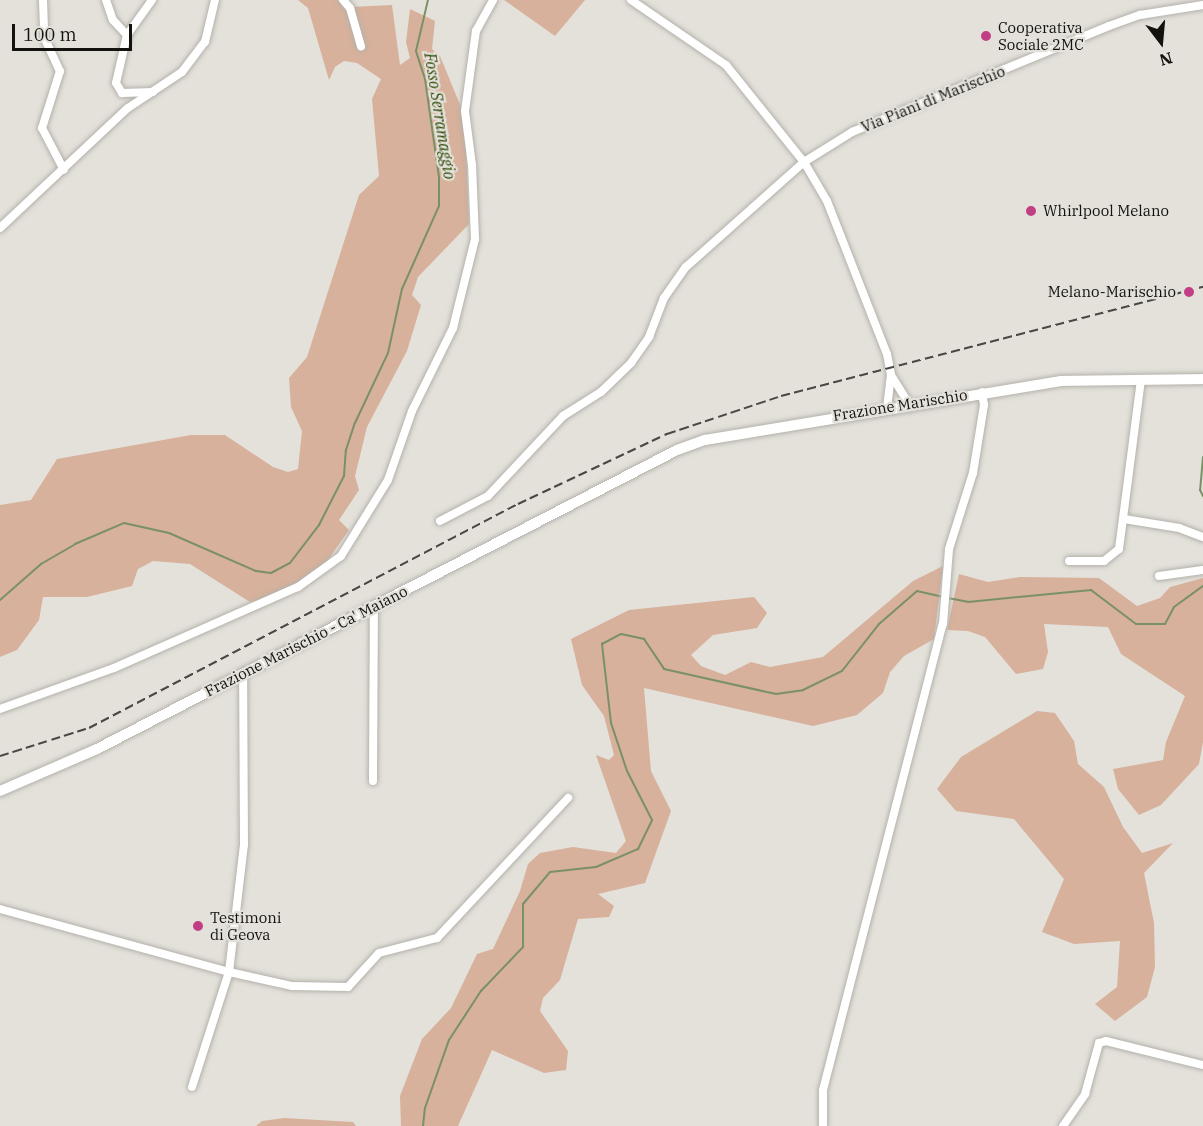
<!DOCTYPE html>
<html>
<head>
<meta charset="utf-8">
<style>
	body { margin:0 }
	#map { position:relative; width:1203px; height:1126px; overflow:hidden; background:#e3e1da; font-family:"IBM Plex Serif",serif }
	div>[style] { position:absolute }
	.green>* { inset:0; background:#d7b19b }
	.stream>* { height:2px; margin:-1px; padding:0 1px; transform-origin:1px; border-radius:1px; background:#7a9066 }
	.roads { filter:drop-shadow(0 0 2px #b4b1ab) drop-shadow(0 0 2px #b4b1ab) }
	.minor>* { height:8px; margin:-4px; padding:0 4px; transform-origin:4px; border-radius:4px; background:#fff }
	.major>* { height:10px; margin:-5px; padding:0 5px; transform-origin:5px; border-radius:5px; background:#fff }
	.rail>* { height:2px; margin-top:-1px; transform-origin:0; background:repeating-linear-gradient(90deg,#484743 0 9px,transparent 0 13.5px) }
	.dots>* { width:16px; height:16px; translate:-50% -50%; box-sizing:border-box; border:3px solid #e3e1da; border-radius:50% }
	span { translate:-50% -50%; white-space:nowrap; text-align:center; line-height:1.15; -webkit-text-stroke:4.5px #e3e1da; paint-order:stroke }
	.poi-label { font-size:15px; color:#13120f }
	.left { translate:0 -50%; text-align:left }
	.right { translate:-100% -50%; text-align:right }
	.street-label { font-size:15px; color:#13120f }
	.water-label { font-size:16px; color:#2c4704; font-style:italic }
	.north { position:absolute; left:1131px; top:12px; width:60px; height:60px; -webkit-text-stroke:4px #e3e1da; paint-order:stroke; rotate:164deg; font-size:16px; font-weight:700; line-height:24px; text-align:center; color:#13120f }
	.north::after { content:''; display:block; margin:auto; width:21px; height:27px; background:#13120f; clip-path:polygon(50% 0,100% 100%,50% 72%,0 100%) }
	.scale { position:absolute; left:12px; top:24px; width:120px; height:27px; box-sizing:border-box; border:3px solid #13120f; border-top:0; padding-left:8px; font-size:18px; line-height:21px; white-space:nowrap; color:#13120f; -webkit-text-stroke:4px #e3e1da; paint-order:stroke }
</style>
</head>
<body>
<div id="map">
	<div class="green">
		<i style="clip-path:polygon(298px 0,343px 0,350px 7px,392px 5px,400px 65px,410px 58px,406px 42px,410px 9px,435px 21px,432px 49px,440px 56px,461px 107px,466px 145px,469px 224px,418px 277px,412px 295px,421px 305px,407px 351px,367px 427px,355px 476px,359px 490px,339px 520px,349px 530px,323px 567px,306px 580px,265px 599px,250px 602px,190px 564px,153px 561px,138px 569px,132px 586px,87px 597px,43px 597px,39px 620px,17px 650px,0 657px,0 505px,31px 500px,57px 459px,191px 435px,225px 435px,273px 467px,288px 472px,298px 469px,302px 431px,291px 407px,289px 378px,307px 357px,359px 195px,379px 176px,372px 99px,381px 79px,357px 63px,344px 61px,335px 67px,329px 80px,308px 8px)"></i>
		<i style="clip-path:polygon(504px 0,585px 0,555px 36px)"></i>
		<i style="clip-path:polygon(943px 566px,934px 639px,904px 656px,890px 672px,883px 693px,857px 715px,813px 726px,644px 688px,651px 771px,671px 811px,645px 883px,598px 894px,614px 906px,609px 917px,578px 919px,560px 980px,543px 998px,540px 1011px,568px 1051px,566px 1070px,544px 1073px,492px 1050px,458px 1126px,401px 1126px,400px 1096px,422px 1039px,451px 1008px,477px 954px,493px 949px,520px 891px,528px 864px,540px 853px,573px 847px,616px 853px,626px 841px,596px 755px,609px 760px,614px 755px,604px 716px,582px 685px,571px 639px,629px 610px,754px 597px,767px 613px,757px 628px,713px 635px,691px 655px,701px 666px,725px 675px,751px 662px,770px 667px,823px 657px,913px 581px)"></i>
		<i style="clip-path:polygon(959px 574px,988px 582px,1020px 577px,1099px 578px,1137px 606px,1160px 598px,1170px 587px,1203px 578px,1203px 742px,1199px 764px,1161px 805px,1139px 815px,1118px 789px,1113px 769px,1163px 760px,1166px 742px,1185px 696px,1121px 654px,1108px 627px,1044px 624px,1048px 652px,1043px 669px,1016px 674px,985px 637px,968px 631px,947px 630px)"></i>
		<i style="clip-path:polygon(1037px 711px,1055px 713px,1074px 741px,1078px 764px,1104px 787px,1123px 827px,1142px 853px,1173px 843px,1144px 873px,1154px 923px,1155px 967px,1147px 997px,1115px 1021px,1095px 1004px,1117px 987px,1120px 941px,1074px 944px,1042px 932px,1064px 879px,1014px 819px,956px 811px,937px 789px,961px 757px)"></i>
		<i style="clip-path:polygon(284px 1118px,353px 1122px,356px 1126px,256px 1126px,262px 1121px)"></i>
	</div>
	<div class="stream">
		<i style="left:1203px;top:457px;width:33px;rotate:95deg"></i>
		<i style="left:1200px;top:490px;width:7px;rotate:63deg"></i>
		<i style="left:948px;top:598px;width:20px;rotate:11deg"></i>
		<i style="left:968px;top:602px;width:124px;rotate:-5.6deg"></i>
		<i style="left:1091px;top:590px;width:56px;rotate:37.1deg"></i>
		<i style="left:1136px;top:624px;width:29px"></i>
		<i style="left:1165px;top:624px;width:19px;rotate:-62deg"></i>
		<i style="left:1174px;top:607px;width:36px;rotate:-36deg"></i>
		<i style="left:0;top:600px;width:55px;rotate:-41.3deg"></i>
		<i style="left:41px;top:564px;width:39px;rotate:-30deg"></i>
		<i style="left:75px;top:544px;width:53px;rotate:-23.2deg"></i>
		<i style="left:124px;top:523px;width:46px;rotate:12.5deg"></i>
		<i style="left:169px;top:533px;width:95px;rotate:23.6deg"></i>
		<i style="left:256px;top:571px;width:15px;rotate:8deg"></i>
		<i style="left:271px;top:573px;width:21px;rotate:-28deg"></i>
		<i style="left:290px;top:563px;width:48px;rotate:-52.7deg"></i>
		<i style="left:319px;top:525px;width:55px;rotate:-63deg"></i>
		<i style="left:344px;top:476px;width:26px;rotate:-86deg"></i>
		<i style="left:346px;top:450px;width:28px;rotate:-72deg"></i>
		<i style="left:355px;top:423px;width:77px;rotate:-64.8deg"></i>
		<i style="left:388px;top:353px;width:66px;rotate:-77.7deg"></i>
		<i style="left:402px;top:289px;width:91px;rotate:-66deg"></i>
		<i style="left:439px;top:206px;width:29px;rotate:-90deg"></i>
		<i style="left:439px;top:177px;width:99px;rotate:-98.1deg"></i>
		<i style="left:425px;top:79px;width:29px;rotate:-108deg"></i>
		<i style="left:416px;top:51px;width:52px;rotate:-76.8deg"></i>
		<i style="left:423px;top:1126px;width:18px;rotate:-84deg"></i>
		<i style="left:425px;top:1108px;width:72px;rotate:-70.6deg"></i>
		<i style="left:449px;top:1040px;width:59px;rotate:-56.9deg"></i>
		<i style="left:481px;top:991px;width:61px;rotate:-46.3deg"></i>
		<i style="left:523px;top:947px;width:43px;rotate:-90deg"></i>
		<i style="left:523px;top:904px;width:42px;rotate:-49.8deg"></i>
		<i style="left:550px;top:872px;width:46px;rotate:-6.2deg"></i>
		<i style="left:596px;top:867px;width:46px;rotate:-23.2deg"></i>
		<i style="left:638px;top:849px;width:32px;rotate:-64deg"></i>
		<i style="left:652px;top:820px;width:55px;rotate:-117deg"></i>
		<i style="left:627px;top:771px;width:51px;rotate:-108.4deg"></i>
		<i style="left:611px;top:723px;width:80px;rotate:-96.5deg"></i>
		<i style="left:602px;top:644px;width:21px;rotate:-28deg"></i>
		<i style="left:621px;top:634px;width:24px;rotate:12deg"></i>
		<i style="left:644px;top:639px;width:36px;rotate:56deg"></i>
		<i style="left:664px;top:669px;width:115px;rotate:12.6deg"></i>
		<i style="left:776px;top:694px;width:27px;rotate:-8deg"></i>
		<i style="left:803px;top:690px;width:43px;rotate:-26deg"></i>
		<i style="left:842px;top:671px;width:60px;rotate:-51.8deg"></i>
		<i style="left:879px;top:624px;width:50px;rotate:-41deg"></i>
		<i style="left:917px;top:591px;width:26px;rotate:13deg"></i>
	</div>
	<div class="roads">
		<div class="minor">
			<i style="left:43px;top:0;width:37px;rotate:88deg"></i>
			<i style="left:44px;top:37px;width:38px;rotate:65deg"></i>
			<i style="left:60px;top:71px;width:60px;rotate:107.5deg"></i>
			<i style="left:42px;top:128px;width:47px;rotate:62.4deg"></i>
			<i style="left:106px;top:0;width:21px;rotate:71deg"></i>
			<i style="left:113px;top:20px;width:21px;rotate:47deg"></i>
			<i style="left:152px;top:0;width:43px;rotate:125.5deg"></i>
			<i style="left:127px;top:35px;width:49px;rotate:102.9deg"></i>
			<i style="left:116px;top:83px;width:12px;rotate:59deg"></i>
			<i style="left:122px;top:93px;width:31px;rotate:-2deg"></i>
			<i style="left:343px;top:0;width:11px;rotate:49deg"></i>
			<i style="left:350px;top:8px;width:40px;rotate:74deg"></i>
			<i style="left:631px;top:0;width:115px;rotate:34.4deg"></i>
			<i style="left:726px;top:65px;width:124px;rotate:51.2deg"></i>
			<i style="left:804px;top:162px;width:45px;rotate:59.5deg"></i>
			<i style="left:827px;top:201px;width:164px;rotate:68.6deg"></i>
			<i style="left:887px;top:354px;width:21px;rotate:79deg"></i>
			<i style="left:891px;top:375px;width:32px;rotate:97deg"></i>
			<i style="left:0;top:228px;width:175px;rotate:-43.2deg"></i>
			<i style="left:128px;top:108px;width:65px;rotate:-33.7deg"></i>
			<i style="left:182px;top:72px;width:38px;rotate:-53deg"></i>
			<i style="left:205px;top:42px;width:43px;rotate:-76.6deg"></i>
			<i style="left:891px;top:375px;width:34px;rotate:58deg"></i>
			<i style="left:1124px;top:519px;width:56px;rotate:9.3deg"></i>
			<i style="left:1179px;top:528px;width:26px;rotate:21deg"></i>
			<i style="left:440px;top:521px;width:54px;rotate:-27.5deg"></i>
			<i style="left:488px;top:496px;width:110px;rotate:-46.8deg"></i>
			<i style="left:563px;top:416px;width:45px;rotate:-32.3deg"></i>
			<i style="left:601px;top:392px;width:42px;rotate:-44deg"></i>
			<i style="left:631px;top:363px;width:32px;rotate:-55deg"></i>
			<i style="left:649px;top:337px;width:42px;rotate:-69deg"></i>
			<i style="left:664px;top:298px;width:38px;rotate:-55deg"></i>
			<i style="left:686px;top:267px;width:158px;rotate:-41.7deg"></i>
			<i style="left:804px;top:162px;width:57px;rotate:-32deg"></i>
			<i style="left:852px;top:132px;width:278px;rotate:-22.4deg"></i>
			<i style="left:1109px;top:26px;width:33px;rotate:-20deg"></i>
			<i style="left:1140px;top:15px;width:64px;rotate:-9deg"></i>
			<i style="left:1069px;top:561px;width:35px"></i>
			<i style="left:1104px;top:561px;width:19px;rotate:-39deg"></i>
			<i style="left:1119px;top:549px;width:170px;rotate:-82.6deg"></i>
			<i style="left:1159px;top:576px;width:44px;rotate:-7.8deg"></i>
			<i style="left:0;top:709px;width:121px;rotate:-19.8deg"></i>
			<i style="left:114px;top:668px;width:201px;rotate:-23.8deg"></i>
			<i style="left:298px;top:587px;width:53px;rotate:-35.8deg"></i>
			<i style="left:341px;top:556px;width:89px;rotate:-58.3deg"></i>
			<i style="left:388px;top:480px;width:73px;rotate:-70.8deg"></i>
			<i style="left:412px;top:411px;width:93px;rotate:-63.7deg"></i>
			<i style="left:453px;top:328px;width:92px;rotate:-76.1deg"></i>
			<i style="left:475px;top:239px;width:74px;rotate:-92.3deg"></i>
			<i style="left:472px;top:165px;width:54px;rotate:-97.4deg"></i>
			<i style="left:465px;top:111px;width:81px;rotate:-82.2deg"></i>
			<i style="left:476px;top:31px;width:35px;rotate:-61deg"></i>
			<i style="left:373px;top:781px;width:175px;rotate:-89.7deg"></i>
			<i style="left:0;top:909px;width:238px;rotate:15.4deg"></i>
			<i style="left:229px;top:972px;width:65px;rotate:12.5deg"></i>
			<i style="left:292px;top:986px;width:56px;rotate:1deg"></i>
			<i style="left:348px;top:987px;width:46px;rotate:-47.6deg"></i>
			<i style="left:379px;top:953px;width:60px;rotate:-14.5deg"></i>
			<i style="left:437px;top:938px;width:192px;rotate:-46.9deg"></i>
			<i style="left:192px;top:1087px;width:121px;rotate:-72.2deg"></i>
			<i style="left:229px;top:972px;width:128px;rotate:-83.3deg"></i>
			<i style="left:244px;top:845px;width:171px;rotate:-90.3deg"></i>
			<i style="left:823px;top:1126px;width:36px;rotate:-90deg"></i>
			<i style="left:823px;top:1090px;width:481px;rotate:-75.6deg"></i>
			<i style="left:943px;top:624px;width:75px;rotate:-85.4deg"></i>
			<i style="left:949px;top:549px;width:80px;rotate:-72.5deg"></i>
			<i style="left:973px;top:473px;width:69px;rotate:-80.8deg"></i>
			<i style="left:984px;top:405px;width:13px;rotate:-99deg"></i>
			<i style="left:1063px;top:1126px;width:39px;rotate:-55deg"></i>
			<i style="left:1085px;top:1094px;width:53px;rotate:-74.6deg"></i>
			<i style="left:1099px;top:1043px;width:7px;rotate:-16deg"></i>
			<i style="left:1106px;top:1041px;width:100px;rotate:13.9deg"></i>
		</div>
		<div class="major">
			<i style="left:0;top:791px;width:106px;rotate:-23.4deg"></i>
			<i style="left:97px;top:749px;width:653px;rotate:-27.27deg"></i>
			<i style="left:677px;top:450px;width:30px;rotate:-20deg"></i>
			<i style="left:705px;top:440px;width:361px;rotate:-9.4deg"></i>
			<i style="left:1061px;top:381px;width:142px;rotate:-0.8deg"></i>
		</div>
	</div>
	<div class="rail">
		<i style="left:0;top:756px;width:93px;rotate:-17.5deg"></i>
		<i style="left:89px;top:728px;width:484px;rotate:-27.6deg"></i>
		<i style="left:518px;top:504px;width:165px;rotate:-25.2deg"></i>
		<i style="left:667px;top:434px;width:120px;rotate:-18.4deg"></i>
		<i style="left:781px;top:396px;width:436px;rotate:-14.5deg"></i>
	</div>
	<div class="dots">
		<i style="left:986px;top:36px;background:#c23e84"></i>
		<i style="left:1031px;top:211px;background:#c23e84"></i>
		<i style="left:1189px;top:292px;background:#c23e84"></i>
		<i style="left:198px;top:926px;background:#c23e84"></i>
	</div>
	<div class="poi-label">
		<span class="left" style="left:998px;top:36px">Cooperativa<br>Sociale 2MC</span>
		<span class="left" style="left:1043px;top:211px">Whirlpool Melano</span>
		<span class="right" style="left:1176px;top:292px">Melano-Marischio</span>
		<span class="left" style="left:210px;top:926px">Testimoni<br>di Geova</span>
	</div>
	<div class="street-label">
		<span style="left:933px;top:99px;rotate:-22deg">Via Piani di Marischio</span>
		<span style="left:900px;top:405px;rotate:-9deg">Frazione Marischio</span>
		<span style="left:306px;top:641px;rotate:-27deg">Frazione Marischio - Ca' Maiano</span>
	</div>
	<div class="water-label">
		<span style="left:440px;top:116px;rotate:81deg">Fosso Serramaggio</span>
	</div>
	<div class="north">N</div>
	<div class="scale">100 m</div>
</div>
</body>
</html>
